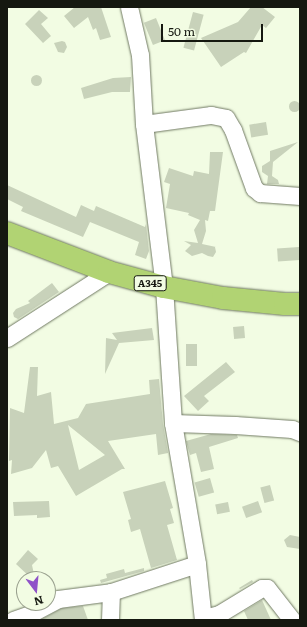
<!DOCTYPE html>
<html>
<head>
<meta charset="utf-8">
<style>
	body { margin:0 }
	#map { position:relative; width:307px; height:627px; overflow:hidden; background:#f2fce3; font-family:Literata,serif }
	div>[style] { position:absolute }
	.building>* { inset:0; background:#c8d2ba; transform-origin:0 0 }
	.round { border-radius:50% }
	.roads { filter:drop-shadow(0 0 1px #707963) drop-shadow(0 0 1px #707963) }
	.minor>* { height:17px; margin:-8.5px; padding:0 8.5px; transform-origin:8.5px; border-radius:8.5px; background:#fff }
	.highway>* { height:22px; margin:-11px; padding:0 11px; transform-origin:11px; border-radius:11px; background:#b1d373 }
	span { translate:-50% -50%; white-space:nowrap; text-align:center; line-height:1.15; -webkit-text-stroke:3.5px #f2fce3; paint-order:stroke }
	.shield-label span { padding:1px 3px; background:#f2fce3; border:1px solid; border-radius:3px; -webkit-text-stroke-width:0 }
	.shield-label { font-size:10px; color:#151810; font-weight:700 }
	.frame { position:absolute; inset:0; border:8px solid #151810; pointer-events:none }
	.north { position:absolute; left:16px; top:571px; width:40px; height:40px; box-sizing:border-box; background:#f2fce3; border:1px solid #9aa18f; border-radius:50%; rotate:164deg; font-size:11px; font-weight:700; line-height:16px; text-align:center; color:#151810 }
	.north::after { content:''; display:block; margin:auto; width:14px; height:18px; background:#8f52c8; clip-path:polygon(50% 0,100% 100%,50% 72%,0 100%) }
	.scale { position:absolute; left:161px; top:24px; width:102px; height:18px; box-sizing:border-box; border:2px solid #151810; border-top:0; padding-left:5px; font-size:12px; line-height:14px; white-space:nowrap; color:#151810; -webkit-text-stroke:3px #f2fce3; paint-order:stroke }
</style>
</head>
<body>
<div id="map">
	<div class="building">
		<i style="clip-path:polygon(75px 7px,101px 7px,111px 37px,100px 40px,96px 28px,93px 30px,88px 17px,74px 28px,64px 16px)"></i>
		<i style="clip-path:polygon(251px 7px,262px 7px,275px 17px,266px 28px,262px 25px,246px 53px,244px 52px,221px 67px,201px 38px,238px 22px)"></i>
		<i style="clip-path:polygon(39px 10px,48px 18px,41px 24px,51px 36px,43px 43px,25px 24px)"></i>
		<i style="left:193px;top:12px;width:11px;height:37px;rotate:15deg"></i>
		<i style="left:156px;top:18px;width:24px;height:13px;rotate:68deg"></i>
		<i style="clip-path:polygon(62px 41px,65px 42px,67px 47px,64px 53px,58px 52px,54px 43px)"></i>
		<i class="round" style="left:30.5px;top:74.5px;width:11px;height:11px"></i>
		<i style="clip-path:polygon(131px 77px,130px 92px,112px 92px,84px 99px,81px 88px,113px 78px)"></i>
		<i class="round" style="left:288.5px;top:100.5px;width:11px;height:11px"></i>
		<i style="left:266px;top:122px;width:13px;height:17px;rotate:81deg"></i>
		<i style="clip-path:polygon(298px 142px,273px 162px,272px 176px,278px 180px,279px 184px,267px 184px,268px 176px,262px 172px,262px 166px,270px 161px,270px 151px)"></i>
		<i style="clip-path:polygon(210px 152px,223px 152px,215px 211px,210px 211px,208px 221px,205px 220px,206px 231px,202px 244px,216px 247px,215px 247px,216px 252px,213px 257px,208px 256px,202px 253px,192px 256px,185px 251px,191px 245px,184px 241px,198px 243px,194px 230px,200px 220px,188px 215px,189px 213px,166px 208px,170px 184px,164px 182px,169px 168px,193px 176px,194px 171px,209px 174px)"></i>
		<i style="clip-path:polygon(7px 185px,76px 217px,81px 205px,94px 211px,96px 206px,145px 227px,146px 224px,149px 251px,146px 259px,135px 255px,139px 242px,90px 222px,83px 237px,21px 211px,23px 207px,7px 199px)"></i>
		<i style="left:299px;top:247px;width:13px;height:22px;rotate:86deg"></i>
		<i style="clip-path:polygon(52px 283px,59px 292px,18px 319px,14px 317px,13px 313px,16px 309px,30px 303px,28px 301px)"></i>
		<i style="left:244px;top:326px;width:12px;height:11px;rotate:85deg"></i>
		<i style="clip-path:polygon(152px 328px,154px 340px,119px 343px,105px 374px,106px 338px,117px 340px,112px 333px)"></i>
		<i style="left:186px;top:344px;width:11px;height:22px"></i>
		<i style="clip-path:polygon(226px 362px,235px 372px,204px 396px,209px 401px,198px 411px,184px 396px)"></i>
		<i style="clip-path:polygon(evenodd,30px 367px,38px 367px,37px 396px,51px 392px,54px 424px,78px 418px,86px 404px,150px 394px,149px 380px,159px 379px,163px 424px,168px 453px,158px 455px,156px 434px,108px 441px,125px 469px,122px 469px,76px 496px,58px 466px,51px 468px,46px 450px,32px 468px,11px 474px,12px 460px,9px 461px,10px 408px,24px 413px,30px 367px,68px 425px,105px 455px,79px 470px,68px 425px)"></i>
		<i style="clip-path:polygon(211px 434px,237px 435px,238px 438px,209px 447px,214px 469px,201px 472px,196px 453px,190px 455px,186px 441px)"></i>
		<i style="left:210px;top:478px;width:15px;height:16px;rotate:74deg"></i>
		<i style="clip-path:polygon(165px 481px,173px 508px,170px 509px,174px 523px,167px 525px,177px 560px,151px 568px,140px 529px,131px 532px,128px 520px,131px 519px,123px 492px)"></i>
		<i style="left:270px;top:485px;width:16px;height:10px;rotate:75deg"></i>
		<i style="clip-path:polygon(49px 501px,50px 517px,37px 518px,37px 515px,14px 516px,13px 502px)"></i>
		<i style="left:258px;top:501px;width:12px;height:17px;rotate:70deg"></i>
		<i style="left:228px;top:502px;width:10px;height:13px;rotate:79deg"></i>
		<i style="clip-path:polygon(290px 535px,300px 537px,300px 549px,287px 547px,284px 540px)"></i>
		<i style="clip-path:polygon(28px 550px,38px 559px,32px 565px,35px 579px,32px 579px,16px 564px)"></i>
		<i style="clip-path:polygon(144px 568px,144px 571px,101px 583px,100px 580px,107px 578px,106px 574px,124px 569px,125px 573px)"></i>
		<i style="clip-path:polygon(252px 580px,253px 582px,240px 589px,239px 588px)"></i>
		<i style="clip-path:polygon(262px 600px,271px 620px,248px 620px,244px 611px)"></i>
		<i style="clip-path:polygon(83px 606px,88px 620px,40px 620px,62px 608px)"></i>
	</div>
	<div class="roads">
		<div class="minor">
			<i style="left:129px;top:7px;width:49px;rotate:77.1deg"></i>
			<i style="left:140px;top:55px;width:69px;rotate:86.7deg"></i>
			<i style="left:144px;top:124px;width:164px;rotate:83deg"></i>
			<i style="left:164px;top:287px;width:136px;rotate:86.2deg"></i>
			<i style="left:173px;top:423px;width:143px;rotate:80.3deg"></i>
			<i style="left:197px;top:564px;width:56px;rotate:83.9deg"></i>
			<i style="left:144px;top:124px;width:68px;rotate:-7.7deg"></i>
			<i style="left:211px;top:115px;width:15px;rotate:11deg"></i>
			<i style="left:226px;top:118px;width:14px;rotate:60deg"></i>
			<i style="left:233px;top:130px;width:62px;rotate:70.1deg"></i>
			<i style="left:254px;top:188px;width:8px;rotate:40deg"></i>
			<i style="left:260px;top:193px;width:40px;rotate:4.3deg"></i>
			<i style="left:7px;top:338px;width:121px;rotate:-32.9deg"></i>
			<i style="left:173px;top:423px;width:62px;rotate:1.8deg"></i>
			<i style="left:235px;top:425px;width:57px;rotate:4deg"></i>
			<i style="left:292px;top:429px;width:9px;rotate:21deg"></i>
			<i style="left:203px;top:618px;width:16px;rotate:-14deg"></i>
			<i style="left:219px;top:614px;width:50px;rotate:-31.2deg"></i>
			<i style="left:262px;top:588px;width:5px"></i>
			<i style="left:267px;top:588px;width:41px;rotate:52deg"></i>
			<i style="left:13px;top:620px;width:18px;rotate:-19deg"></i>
			<i style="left:30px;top:614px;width:32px;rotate:-28deg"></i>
			<i style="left:58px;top:599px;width:53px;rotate:-7.5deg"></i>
			<i style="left:111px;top:592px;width:90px;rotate:-18deg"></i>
			<i style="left:110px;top:620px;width:28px;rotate:-88deg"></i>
		</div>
		<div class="highway">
			<i style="left:7px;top:233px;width:109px;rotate:20.9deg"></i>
			<i style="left:109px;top:272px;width:57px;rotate:15.3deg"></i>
			<i style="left:164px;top:287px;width:60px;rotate:10.6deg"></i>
			<i style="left:223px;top:298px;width:62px;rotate:5.5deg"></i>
			<i style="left:285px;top:304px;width:15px"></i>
		</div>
	</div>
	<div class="shield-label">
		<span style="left:150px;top:283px">A345</span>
	</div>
	<div class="frame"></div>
	<div class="north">N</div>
	<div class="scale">50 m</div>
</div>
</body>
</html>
